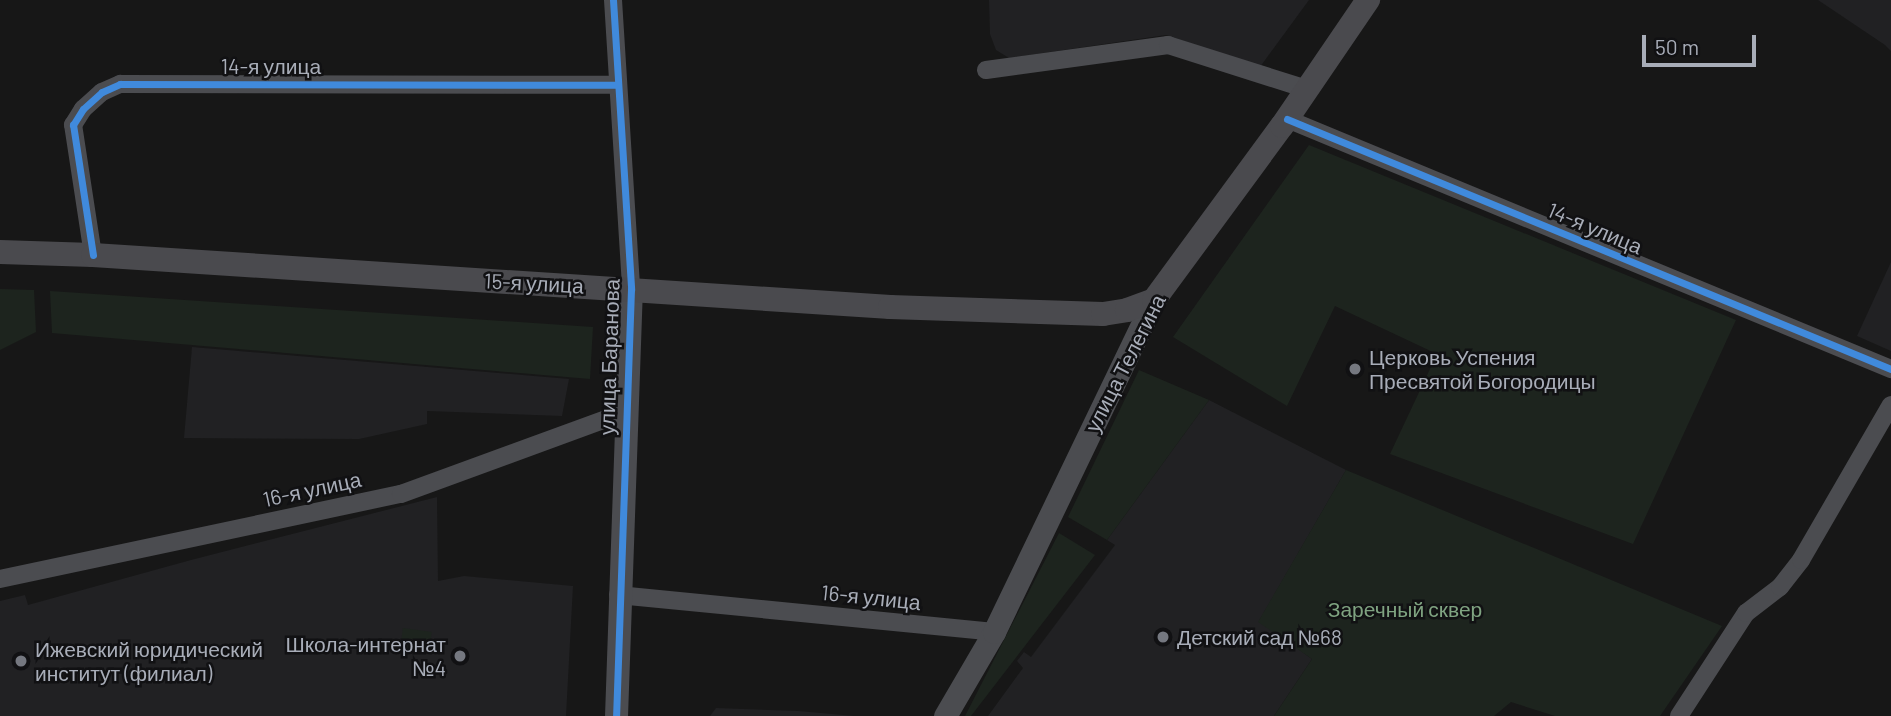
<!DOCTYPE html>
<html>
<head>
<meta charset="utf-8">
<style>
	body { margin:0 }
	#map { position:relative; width:1891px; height:716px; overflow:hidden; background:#171717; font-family:Barlow,sans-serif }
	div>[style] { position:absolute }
	.built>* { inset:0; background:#212123 }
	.green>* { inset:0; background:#1d241e; transform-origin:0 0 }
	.minor>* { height:18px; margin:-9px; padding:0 9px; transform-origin:9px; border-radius:9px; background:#4b4c50 }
	.tertiary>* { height:23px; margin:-11.5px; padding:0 11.5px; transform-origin:11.5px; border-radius:11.5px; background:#4b4c50 }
	.secondary>* { height:24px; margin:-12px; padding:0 12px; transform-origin:12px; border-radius:12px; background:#4a4a4e }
	.cycleway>* { height:7px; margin:-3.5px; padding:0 3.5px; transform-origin:3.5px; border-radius:3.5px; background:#408adc }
	.dots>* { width:19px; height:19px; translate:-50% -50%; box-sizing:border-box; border:4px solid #111113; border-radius:50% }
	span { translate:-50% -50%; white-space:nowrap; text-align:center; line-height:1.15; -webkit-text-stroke:5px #111113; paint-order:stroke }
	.street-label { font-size:21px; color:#a8adb8 }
	.poi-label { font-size:21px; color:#a8adb8 }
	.left { translate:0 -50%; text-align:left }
	.right { translate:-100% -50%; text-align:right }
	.park-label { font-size:21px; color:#7fa381 }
	.scale { position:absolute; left:1642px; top:35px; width:114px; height:32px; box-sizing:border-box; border:4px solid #a8adb8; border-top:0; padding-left:9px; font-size:21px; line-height:24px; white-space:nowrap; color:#a8adb8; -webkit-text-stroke:5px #111113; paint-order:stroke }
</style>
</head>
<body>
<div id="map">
	<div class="built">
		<i style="clip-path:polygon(989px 0,1309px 0,1260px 67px,1166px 35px,1009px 58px,996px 50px,990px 34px)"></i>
		<i style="clip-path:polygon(1818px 0,1891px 0,1891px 51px,1885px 45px)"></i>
		<i style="clip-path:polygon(1891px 262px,1891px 351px,1857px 336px)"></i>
		<i style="clip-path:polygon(192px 347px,569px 379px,562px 416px,427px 411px,427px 424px,359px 439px,184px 438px)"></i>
		<i style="clip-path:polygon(1209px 400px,1346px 470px,1259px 621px,1312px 659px,1274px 716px,988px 716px,1023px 668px,1017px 661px,1024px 652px,1031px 657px,1115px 545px,1107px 540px)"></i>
		<i style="clip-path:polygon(437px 497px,438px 581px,464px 576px,573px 586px,566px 716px,0 716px,0 601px,25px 595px,28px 605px,191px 560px)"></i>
		<i style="clip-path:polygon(716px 708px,798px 711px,855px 716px,710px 716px)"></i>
	</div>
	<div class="green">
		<i style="clip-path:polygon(1309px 145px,1736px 320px,1633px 544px,1390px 454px,1437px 354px,1335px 306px,1287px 406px,1173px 337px)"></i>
		<i style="clip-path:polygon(0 289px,34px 290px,36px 332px,0 350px)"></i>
		<i style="clip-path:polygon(50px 291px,593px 327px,590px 379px,52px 333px)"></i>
		<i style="clip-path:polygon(1139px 370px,1209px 400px,1107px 540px,1068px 517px)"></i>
		<i style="clip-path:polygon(1346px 470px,1722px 626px,1660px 716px,1555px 716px,1511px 702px,1494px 716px,1274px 716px,1312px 659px,1258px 622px)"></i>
		<i style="clip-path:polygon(1059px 533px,1095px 555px,971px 716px,965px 716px)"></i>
		<i style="left:403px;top:628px;width:29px;height:19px;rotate:8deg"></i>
	</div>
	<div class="minor">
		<i style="left:613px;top:0;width:290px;rotate:86.4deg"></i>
		<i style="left:986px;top:70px;width:184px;rotate:-7.8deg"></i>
		<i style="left:1168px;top:45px;width:146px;rotate:17.6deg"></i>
		<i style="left:1287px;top:119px;width:654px;rotate:22.49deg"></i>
		<i style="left:93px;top:255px;width:132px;rotate:-98.7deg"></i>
		<i style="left:73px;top:125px;width:19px;rotate:-58deg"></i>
		<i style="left:83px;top:109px;width:25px;rotate:-42deg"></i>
		<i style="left:102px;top:92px;width:20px;rotate:-24deg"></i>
		<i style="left:120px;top:84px;width:498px;rotate:0.1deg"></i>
		<i style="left:0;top:579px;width:410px;rotate:-12deg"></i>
		<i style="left:401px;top:494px;width:239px;rotate:-20.1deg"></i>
		<i style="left:618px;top:595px;width:378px;rotate:5.6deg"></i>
		<i style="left:1679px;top:716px;width:123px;rotate:-57deg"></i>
		<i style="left:1746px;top:613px;width:43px;rotate:-37.4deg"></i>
		<i style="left:1780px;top:587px;width:34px;rotate:-52deg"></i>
		<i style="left:1801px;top:560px;width:179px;rotate:-59.9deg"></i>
	</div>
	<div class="tertiary">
		<i style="left:616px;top:716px;width:427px;rotate:-88deg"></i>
		<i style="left:945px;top:716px;width:97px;rotate:-59.7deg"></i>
		<i style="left:994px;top:632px;width:369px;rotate:-64.3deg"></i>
	</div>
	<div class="secondary">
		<i style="left:0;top:252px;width:93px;rotate:1.8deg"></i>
		<i style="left:93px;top:255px;width:799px;rotate:3.73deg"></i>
		<i style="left:890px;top:307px;width:213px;rotate:1.9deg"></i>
		<i style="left:1103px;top:314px;width:24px;rotate:-9deg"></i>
		<i style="left:1127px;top:310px;width:29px;rotate:-20deg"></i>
		<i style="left:1154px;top:300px;width:216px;rotate:-53.7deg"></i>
		<i style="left:1282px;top:126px;width:153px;rotate:-55.7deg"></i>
	</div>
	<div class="cycleway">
		<i style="left:613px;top:0;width:290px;rotate:86.4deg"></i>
		<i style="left:631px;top:289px;width:427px;rotate:92deg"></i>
		<i style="left:1287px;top:119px;width:654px;rotate:22.49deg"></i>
		<i style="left:93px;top:255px;width:132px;rotate:-98.7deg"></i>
		<i style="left:73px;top:125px;width:19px;rotate:-58deg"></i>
		<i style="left:83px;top:109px;width:25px;rotate:-42deg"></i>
		<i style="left:102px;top:92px;width:20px;rotate:-24deg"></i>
		<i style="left:120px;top:84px;width:498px;rotate:0.1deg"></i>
	</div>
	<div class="dots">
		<i style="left:1355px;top:369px;background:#757880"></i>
		<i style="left:1163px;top:637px;background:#757880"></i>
		<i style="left:460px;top:656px;background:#757880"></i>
		<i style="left:21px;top:661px;background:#757880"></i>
	</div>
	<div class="street-label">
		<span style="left:271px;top:66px">14-я улица</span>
		<span style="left:1595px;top:228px;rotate:23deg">14-я улица</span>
		<span style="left:534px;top:283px;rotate:3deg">15-я улица</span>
		<span style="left:609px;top:357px;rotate:-88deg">улица Баранова</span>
		<span style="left:1125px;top:363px;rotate:-63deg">улица Телегина</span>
		<span style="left:312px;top:489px;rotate:-12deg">16-я улица</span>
		<span style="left:871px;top:597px;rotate:6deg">16-я улица</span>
	</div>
	<div class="poi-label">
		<span class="left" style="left:1369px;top:369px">Церковь Успения<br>Пресвятой Богородицы</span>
		<span class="left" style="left:1177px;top:637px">Детский сад №68</span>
		<span class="right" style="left:446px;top:656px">Школа-интернат<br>№4</span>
		<span class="left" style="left:35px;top:661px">Ижевский юридический<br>институт (филиал)</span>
	</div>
	<div class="park-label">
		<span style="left:1405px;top:609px">Заречный сквер</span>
	</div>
	<div class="scale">50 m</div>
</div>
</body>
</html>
